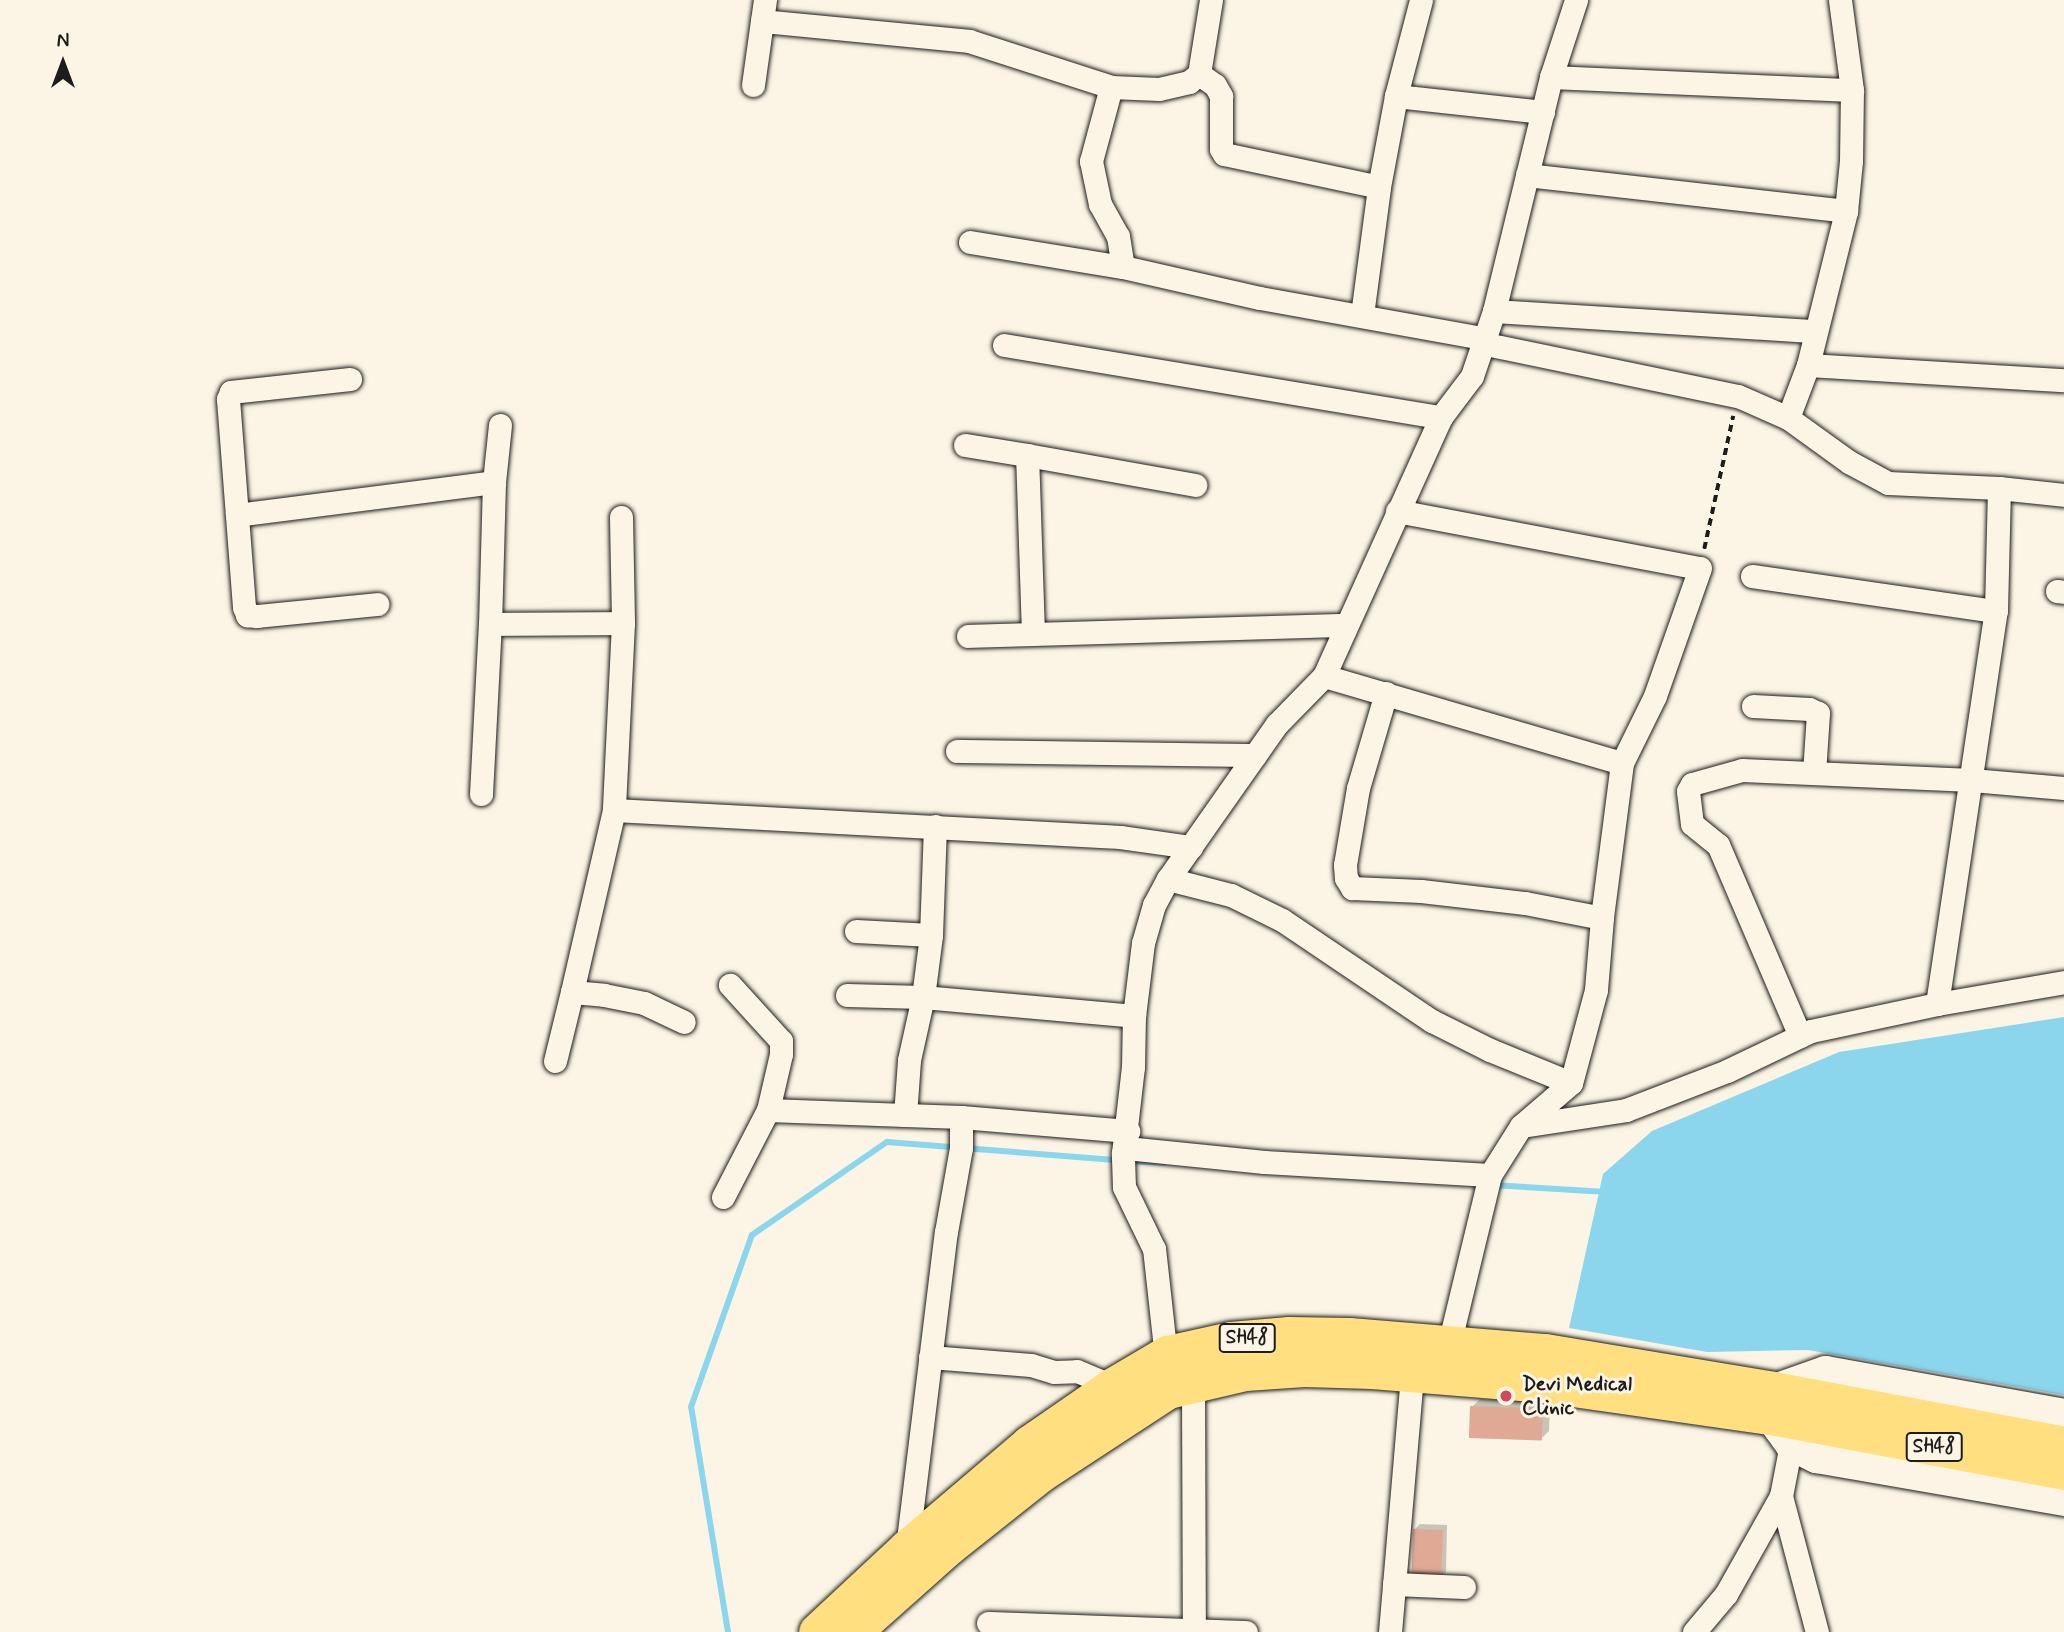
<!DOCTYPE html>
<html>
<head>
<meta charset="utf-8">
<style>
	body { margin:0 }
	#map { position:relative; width:2064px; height:1632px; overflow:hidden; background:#fcf5e5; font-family:Mynerve,sans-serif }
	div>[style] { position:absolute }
	.water>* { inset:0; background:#8cd6ed }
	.shadow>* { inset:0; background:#0003 }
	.stream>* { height:6px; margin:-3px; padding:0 3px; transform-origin:3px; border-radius:3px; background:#8cd6ed }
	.building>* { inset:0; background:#e0a996; transform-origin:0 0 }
	.path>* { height:3.5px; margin-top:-1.75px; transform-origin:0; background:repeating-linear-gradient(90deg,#1c1c1c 0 7px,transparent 0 12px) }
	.roads { filter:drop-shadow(0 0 2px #1c1c1c) drop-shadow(0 0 2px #1c1c1c) }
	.street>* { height:23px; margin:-11.5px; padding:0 11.5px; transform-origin:11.5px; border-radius:11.5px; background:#fcf5e5 }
	.secondary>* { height:33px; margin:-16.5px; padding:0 16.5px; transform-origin:16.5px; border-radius:16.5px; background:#fcf5e5 }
	.primary>* { height:37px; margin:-18.5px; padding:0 18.5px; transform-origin:18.5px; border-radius:18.5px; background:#ffdf80 }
	.dots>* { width:19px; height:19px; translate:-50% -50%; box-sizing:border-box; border:4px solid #fcf5e5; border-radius:50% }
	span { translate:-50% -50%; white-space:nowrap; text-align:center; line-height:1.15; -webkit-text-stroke:6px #fcf5e5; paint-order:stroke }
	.shield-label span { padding:2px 5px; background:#fcf5e5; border:2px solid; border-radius:5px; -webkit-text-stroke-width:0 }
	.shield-label { font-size:19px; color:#1c1c1c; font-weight:700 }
	.poi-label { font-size:21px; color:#1c1c1c; font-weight:700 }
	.left { translate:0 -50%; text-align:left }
	.north { position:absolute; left:28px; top:28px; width:70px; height:70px; -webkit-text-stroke:5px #fcf5e5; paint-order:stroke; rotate:0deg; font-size:19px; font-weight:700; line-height:28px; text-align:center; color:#1c1c1c }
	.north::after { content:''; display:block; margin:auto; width:24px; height:32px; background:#1c1c1c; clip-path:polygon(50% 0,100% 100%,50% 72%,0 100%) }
</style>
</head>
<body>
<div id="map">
	<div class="water">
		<i style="clip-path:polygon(2064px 1017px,2064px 1395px,1808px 1350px,1707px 1352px,1569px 1328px,1603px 1174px,1652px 1131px,1839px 1052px)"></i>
	</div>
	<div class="shadow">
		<i style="clip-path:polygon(1480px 1399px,1550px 1402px,1549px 1431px,1541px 1439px,1472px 1407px)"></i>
		<i style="clip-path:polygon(1420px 1524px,1447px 1525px,1446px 1572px,1441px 1577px,1415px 1529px)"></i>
	</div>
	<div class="stream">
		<i style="left:1129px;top:1161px;width:35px;rotate:3deg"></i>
		<i style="left:1492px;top:1185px;width:115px;rotate:3.5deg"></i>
		<i style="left:728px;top:1632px;width:228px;rotate:-99.3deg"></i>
		<i style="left:691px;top:1407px;width:182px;rotate:-70.5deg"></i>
		<i style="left:752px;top:1235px;width:164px;rotate:-34.6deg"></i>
		<i style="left:887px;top:1142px;width:232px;rotate:4.5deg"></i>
	</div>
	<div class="building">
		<i style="left:1470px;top:1406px;width:73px;height:32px;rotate:2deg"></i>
		<i style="left:1413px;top:1529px;width:30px;height:48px;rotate:2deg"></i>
	</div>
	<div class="path">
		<i style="left:1704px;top:549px;width:136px;rotate:-77.7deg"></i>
	</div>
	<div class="roads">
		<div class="street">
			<i style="left:1421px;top:0;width:99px;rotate:104.6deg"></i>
			<i style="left:1396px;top:96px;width:148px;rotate:6.2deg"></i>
			<i style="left:762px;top:21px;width:208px;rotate:5.5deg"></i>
			<i style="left:969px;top:41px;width:149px;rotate:17.9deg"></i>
			<i style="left:1111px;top:87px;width:48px;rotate:2.4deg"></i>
			<i style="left:1159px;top:89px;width:31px;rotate:-13deg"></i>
			<i style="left:1189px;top:82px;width:13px;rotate:-39deg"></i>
			<i style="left:1199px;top:74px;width:75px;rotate:-80.8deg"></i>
			<i style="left:1199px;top:74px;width:19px;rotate:35deg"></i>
			<i style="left:1215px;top:85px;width:13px;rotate:61deg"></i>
			<i style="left:1221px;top:96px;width:53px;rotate:90deg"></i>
			<i style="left:1221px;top:149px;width:6px;rotate:59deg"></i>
			<i style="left:1224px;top:154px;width:158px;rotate:12deg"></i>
			<i style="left:1551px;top:77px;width:301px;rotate:2.5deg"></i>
			<i style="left:1852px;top:90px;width:91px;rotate:-97.6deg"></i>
			<i style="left:753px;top:85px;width:86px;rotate:-82deg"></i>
			<i style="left:1111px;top:87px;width:77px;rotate:105.1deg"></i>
			<i style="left:1091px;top:161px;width:44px;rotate:78.2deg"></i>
			<i style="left:1100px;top:204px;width:37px;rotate:61deg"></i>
			<i style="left:1118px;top:236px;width:31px;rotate:81deg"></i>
			<i style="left:1527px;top:175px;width:321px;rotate:6.4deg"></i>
			<i style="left:970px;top:242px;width:155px;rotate:9.3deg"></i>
			<i style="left:1123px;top:267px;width:140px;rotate:12.8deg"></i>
			<i style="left:1260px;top:298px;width:227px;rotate:10.2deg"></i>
			<i style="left:1494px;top:311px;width:322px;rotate:3.6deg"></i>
			<i style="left:1362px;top:315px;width:129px;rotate:-82.4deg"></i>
			<i style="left:1379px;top:187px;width:93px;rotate:-79.4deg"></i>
			<i style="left:1481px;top:343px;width:262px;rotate:11.7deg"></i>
			<i style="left:1738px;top:396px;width:55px;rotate:23.7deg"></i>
			<i style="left:1788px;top:418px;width:75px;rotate:35.8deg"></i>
			<i style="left:1849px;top:462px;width:44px;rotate:28.3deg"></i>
			<i style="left:1888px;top:483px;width:111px;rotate:2.6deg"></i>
			<i style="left:1999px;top:488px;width:65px;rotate:6.1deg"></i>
			<i style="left:1004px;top:345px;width:443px;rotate:9.4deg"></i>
			<i style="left:1808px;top:365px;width:256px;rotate:3.4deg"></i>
			<i style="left:350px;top:379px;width:120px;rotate:173.8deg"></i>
			<i style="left:231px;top:392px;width:8px;rotate:113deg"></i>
			<i style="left:228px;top:399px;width:209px;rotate:85.6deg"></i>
			<i style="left:244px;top:607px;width:9px;rotate:69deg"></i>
			<i style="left:247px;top:615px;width:10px;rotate:6deg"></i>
			<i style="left:257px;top:616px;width:121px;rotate:-5.7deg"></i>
			<i style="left:1788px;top:418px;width:57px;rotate:-69.3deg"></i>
			<i style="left:1808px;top:365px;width:159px;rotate:-76.1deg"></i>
			<i style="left:1846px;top:211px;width:50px;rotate:-84.3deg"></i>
			<i style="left:1851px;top:161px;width:71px;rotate:-89.2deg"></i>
			<i style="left:500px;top:425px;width:57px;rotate:96deg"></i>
			<i style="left:494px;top:482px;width:142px;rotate:91.6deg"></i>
			<i style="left:490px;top:624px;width:133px;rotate:-0.4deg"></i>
			<i style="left:965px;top:445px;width:63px;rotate:9.2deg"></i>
			<i style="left:1397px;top:511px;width:308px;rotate:10.7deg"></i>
			<i style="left:1700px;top:568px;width:136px;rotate:109.4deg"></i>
			<i style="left:1655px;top:696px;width:75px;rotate:116.2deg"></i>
			<i style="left:1622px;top:763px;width:156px;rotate:97.4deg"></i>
			<i style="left:1602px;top:918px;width:72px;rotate:94.8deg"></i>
			<i style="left:1596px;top:990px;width:96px;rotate:105deg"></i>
			<i style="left:1571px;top:1083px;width:66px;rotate:139.3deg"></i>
			<i style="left:1521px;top:1126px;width:58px;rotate:122.3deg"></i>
			<i style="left:1490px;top:1175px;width:187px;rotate:103.6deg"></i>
			<i style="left:237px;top:515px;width:259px;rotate:-7.3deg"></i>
			<i style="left:621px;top:517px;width:106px;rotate:88.9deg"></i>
			<i style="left:623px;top:623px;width:187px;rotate:92.8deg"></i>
			<i style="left:614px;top:810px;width:187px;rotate:103deg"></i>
			<i style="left:572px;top:992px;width:32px;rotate:5deg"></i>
			<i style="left:604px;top:995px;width:41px;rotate:11.3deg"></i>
			<i style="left:644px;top:1003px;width:44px;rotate:25.4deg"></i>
			<i style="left:1752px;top:576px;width:246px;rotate:8.2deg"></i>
			<i style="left:2057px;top:591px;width:7px;rotate:8deg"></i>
			<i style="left:1033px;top:634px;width:179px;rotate:-91.9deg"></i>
			<i style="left:1027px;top:455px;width:171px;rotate:10.1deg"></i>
			<i style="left:968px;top:636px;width:377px;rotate:-1.7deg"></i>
			<i style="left:1324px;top:676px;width:310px;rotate:16.3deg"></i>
			<i style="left:1386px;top:693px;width:99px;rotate:106.4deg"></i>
			<i style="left:1358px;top:788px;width:78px;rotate:99.6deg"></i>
			<i style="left:1345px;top:865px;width:13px;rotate:86deg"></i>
			<i style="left:1346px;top:878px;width:12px;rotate:59deg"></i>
			<i style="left:1352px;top:888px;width:69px;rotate:2.5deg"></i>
			<i style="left:1421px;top:891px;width:105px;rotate:6.6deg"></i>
			<i style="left:1525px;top:903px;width:78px;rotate:11deg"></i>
			<i style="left:1753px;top:706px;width:56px;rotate:3.1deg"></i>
			<i style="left:1809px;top:709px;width:10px;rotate:24deg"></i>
			<i style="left:1818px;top:713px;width:60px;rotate:93.8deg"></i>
			<i style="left:957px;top:751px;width:298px;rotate:0.8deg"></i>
			<i style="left:481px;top:794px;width:170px;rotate:-87deg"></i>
			<i style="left:614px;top:810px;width:507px;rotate:3.05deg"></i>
			<i style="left:1120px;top:837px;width:72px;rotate:8deg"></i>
			<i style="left:1168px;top:879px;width:65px;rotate:14.3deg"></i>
			<i style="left:1231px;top:895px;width:57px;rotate:26.1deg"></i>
			<i style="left:1282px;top:920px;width:181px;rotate:34deg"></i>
			<i style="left:1432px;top:1021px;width:65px;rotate:26.6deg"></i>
			<i style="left:1490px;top:1050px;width:87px;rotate:22.2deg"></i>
			<i style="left:856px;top:931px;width:75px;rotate:3.1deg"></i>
			<i style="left:847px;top:995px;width:76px;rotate:1.5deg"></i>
			<i style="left:923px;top:997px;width:212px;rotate:5.1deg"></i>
			<i style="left:1937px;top:1004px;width:397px;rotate:-81.5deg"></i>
			<i style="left:1996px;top:611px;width:123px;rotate:-88.6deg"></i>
			<i style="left:1800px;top:1036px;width:208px;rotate:-113.2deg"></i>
			<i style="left:1718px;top:845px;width:33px;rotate:-141deg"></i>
			<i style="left:1692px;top:824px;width:33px;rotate:-97deg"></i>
			<i style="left:1688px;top:791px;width:8px;rotate:-60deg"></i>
			<i style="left:1692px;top:784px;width:52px;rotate:-15.6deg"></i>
			<i style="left:1742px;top:770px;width:230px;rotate:2.5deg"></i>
			<i style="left:1972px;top:780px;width:92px;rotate:5deg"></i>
			<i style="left:555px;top:1061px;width:71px;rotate:-76.2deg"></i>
			<i style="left:768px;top:1110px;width:137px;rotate:2.1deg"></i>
			<i style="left:961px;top:1117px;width:168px;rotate:4.8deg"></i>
			<i style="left:1522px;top:1126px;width:105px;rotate:-8.7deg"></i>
			<i style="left:1626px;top:1110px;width:108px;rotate:-21.1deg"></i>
			<i style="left:1727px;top:1071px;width:93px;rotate:-25.5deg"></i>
			<i style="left:1811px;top:1031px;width:129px;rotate:-12.1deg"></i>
			<i style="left:1937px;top:1004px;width:129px;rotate:-9.8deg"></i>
			<i style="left:1126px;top:1148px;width:139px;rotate:5.8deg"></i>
			<i style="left:1264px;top:1162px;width:226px;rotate:3.3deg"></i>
			<i style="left:723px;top:1197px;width:98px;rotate:-62.7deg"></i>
			<i style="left:768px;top:1110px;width:57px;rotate:-76.9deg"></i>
			<i style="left:781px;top:1054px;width:13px;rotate:-90deg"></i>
			<i style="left:781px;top:1041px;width:76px;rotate:-132.3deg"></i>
			<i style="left:930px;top:1357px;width:101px;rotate:4.5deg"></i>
			<i style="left:1031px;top:1365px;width:24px;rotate:17deg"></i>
			<i style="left:1054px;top:1372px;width:23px;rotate:-2deg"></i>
			<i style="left:1077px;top:1371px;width:39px;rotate:23deg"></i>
			<i style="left:1167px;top:1366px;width:118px;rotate:-96.3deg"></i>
			<i style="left:1154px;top:1249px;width:69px;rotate:-115.8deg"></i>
			<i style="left:1124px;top:1187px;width:34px;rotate:-92deg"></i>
			<i style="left:1123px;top:1153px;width:87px;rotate:-83.4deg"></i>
			<i style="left:1133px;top:1067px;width:51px;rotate:-88.9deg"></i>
			<i style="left:1134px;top:1016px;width:74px;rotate:-83deg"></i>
			<i style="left:1143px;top:943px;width:40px;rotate:-74deg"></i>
			<i style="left:1154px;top:905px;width:30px;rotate:-62deg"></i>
			<i style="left:1168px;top:879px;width:189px;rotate:-54.9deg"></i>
			<i style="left:1277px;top:724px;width:67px;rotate:-45.6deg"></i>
			<i style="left:1324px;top:676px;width:284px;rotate:-65.7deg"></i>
			<i style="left:1441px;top:417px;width:51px;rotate:-52.9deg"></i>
			<i style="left:1472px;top:376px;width:69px;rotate:-71.3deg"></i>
			<i style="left:1494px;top:311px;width:241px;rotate:-76.3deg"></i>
			<i style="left:1551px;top:77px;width:81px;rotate:-72deg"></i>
			<i style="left:1193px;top:1382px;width:248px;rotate:89.8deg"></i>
			<i style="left:1781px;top:1496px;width:141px;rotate:75.2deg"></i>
			<i style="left:907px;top:1548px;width:318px;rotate:-83deg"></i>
			<i style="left:946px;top:1232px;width:85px;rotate:-79.9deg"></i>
			<i style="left:961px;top:1148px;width:31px;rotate:-90deg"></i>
			<i style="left:961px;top:1117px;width:56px;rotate:-178deg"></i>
			<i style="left:905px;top:1115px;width:55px;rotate:-85.8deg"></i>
			<i style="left:909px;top:1060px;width:65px;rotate:-77.5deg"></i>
			<i style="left:923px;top:997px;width:63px;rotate:-82.6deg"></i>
			<i style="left:931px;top:935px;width:109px;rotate:-87.9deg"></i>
			<i style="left:1394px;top:1584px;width:70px;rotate:2.5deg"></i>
			<i style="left:988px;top:1623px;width:258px;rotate:2deg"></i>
			<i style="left:1390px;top:1632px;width:270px;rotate:-85.1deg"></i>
			<i style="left:1694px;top:1632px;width:50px;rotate:-49.9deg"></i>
			<i style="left:1726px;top:1594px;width:112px;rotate:-60.7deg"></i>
			<i style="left:1781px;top:1496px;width:53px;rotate:-79.1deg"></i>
		</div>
		<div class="secondary">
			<i style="left:1774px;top:1390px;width:54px;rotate:-19.4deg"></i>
			<i style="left:1825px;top:1372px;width:243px;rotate:10.2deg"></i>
			<i style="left:1771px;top:1416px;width:34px;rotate:54deg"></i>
			<i style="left:1791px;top:1444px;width:28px;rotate:26deg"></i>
			<i style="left:1816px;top:1456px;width:252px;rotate:9.8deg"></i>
		</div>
		<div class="primary">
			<i style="left:858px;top:1627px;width:122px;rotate:-41.7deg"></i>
			<i style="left:949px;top:1546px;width:117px;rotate:-38.4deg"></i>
			<i style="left:1041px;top:1473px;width:152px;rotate:-33.2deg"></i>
			<i style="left:1168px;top:1390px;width:79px;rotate:-13.2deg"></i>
			<i style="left:1245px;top:1372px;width:59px;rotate:-3.9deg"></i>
			<i style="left:1304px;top:1368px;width:68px;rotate:1.7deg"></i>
			<i style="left:1372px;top:1370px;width:174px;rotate:4.6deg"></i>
			<i style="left:1545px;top:1384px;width:228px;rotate:8.1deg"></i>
			<i style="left:1771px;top:1416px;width:298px;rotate:10.6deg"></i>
			<i style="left:817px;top:1632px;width:123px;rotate:-43deg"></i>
			<i style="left:907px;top:1548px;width:160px;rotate:-40.4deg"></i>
			<i style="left:1029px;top:1444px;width:102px;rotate:-34.6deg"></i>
			<i style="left:1113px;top:1386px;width:63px;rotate:-30.7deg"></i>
			<i style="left:1167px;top:1354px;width:66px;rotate:-12.3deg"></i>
			<i style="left:1231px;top:1340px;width:58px;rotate:-4.9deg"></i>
			<i style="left:1289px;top:1335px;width:60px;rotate:1deg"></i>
			<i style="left:1349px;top:1336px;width:197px;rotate:4.7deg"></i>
			<i style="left:1545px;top:1352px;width:232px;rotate:9.4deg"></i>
			<i style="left:1774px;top:1390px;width:295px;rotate:10.7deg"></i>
		</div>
	</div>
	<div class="dots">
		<i style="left:1506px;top:1396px;background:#d1495b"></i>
	</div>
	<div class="shield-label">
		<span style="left:1247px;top:1338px">SH48</span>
		<span style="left:1934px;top:1447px">SH48</span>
	</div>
	<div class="poi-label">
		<span class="left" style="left:1522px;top:1396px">Devi Medical<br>Clinic</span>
	</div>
	<div class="north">N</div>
</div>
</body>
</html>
